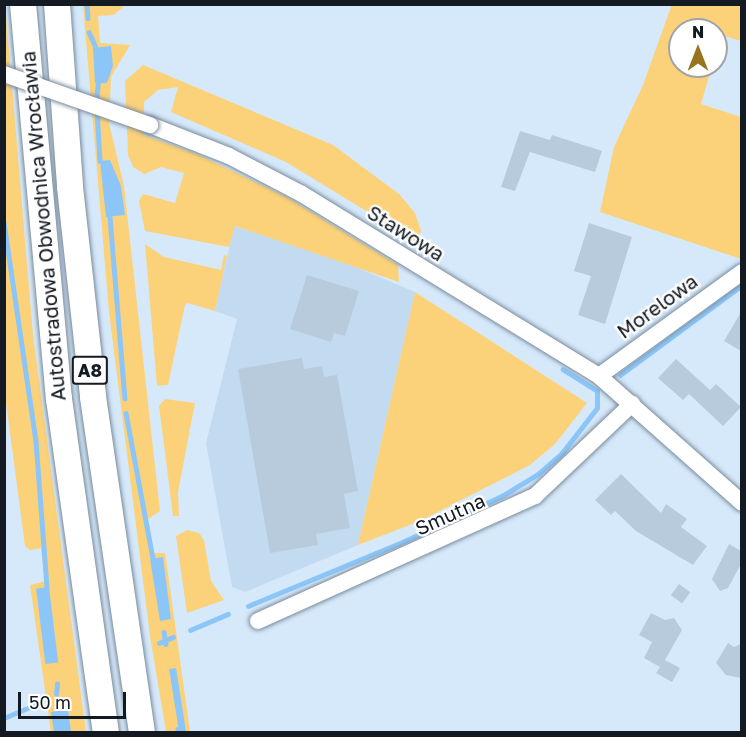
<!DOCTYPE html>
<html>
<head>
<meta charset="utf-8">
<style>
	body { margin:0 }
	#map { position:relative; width:746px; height:737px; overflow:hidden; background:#d6e9fb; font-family:"Golos Text",sans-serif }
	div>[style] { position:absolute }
	.built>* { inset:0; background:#c3dbf1 }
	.green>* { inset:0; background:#fbd279 }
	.water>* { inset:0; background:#8cc6f9; transform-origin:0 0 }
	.stream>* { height:4.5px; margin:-2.25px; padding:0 2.25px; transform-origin:2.25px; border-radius:2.25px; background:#8cc6f9 }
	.building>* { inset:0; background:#b8cbdc; transform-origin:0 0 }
	.roads { filter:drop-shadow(0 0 2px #798b9b) drop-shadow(0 0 2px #798b9b) }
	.minor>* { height:16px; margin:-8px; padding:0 8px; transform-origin:8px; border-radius:8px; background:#fff }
	.highway>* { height:26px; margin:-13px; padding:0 13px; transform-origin:13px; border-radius:13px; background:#fff }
	.bridges { filter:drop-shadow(0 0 2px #798b9b) drop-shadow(0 0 2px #798b9b) }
	.minor-bridge>* { height:16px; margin:-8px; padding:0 8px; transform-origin:8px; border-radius:8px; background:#fff }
	span { translate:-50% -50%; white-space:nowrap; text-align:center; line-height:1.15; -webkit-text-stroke:4.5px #fff; paint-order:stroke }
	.shield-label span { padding:2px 4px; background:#fff; border:2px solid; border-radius:4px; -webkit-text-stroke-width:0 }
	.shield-label { font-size:18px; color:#141a21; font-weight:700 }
	.street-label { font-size:20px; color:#141a21 }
	.frame { position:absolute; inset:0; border:6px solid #141a21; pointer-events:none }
	.north { position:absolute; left:668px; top:18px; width:60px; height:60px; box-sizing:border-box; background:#fff; border:2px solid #a1a3a6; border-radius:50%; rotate:0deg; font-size:16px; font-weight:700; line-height:24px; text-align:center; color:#141a21 }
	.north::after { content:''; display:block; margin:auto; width:21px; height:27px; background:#97741d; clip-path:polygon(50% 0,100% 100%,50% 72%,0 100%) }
	.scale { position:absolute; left:18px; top:692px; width:108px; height:27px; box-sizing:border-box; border:3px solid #141a21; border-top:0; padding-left:8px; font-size:18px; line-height:21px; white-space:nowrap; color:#141a21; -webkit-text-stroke:4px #fff; paint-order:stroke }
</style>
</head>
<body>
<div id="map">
	<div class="built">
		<i style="clip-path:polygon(234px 226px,339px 260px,415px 292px,358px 545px,245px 592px,232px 587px,206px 443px,237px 319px,215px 311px)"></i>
	</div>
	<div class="green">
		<i style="clip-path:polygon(5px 4px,33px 335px,86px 732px,51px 732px,30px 585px,45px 581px,41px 548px,30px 550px,25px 546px,5px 395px)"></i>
		<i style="clip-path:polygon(672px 4px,741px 5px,741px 41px,721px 35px,716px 52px,716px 30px,680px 30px,680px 66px,712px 66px,701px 104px,741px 117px,741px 259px,600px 212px,614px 147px,643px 85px)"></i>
		<i style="clip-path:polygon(83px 5px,125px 5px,114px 15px,98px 16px,100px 43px,130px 45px,111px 77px,109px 123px,124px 186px,160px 511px,148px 519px,154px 553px,165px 553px,166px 559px,190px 732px,166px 732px,150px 636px,109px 312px)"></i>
		<i style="clip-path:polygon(143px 65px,333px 145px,399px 194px,415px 213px,421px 231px,417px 242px,286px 162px,171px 112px,178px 87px,158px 90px,144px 102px,144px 135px,197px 154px,287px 197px,398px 265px,399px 282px,235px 226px,229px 247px,145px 231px,139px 201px,143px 194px,175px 203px,184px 173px,161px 167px,144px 174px,133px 167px,128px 155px,125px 81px)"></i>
		<i style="clip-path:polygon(145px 244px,164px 257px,221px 270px,224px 255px,227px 256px,215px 311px,188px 303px,185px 305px,168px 385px,157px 386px)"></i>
		<i style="clip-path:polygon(415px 292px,587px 403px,555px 444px,530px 465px,420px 521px,358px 545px)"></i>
		<i style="clip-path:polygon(165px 399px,195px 403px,178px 492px,179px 516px,173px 516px,159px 406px)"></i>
		<i style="clip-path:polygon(187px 530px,199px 533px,204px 540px,211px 581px,224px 600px,187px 613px,176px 536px)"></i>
	</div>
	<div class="water">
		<i style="clip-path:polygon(111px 46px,113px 66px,107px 83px,95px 83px,93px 48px)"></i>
		<i style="clip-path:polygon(110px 160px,121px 186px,125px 215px,106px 217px,100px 161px)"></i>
		<i style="clip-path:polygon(163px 557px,171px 619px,160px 621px,150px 559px)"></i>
		<i style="left:49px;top:587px;width:76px;height:13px;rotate:83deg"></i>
		<i style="left:176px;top:668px;width:65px;height:7px;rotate:81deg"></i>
		<i style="clip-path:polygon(68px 709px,71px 732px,54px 732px,51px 712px)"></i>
	</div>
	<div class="stream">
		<i style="left:87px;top:4px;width:14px;rotate:86deg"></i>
		<i style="left:89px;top:32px;width:17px;rotate:66deg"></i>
		<i style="left:96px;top:101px;width:18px;rotate:-84deg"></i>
		<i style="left:97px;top:110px;width:51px;rotate:86.6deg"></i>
		<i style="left:110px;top:217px;width:182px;rotate:85.3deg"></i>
		<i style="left:4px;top:222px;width:221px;rotate:81.7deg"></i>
		<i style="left:36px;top:441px;width:147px;rotate:85.7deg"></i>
		<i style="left:620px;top:375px;width:152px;rotate:-36.4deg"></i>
		<i style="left:126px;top:413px;width:147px;rotate:79.5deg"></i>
		<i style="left:248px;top:606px;width:162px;rotate:-22.5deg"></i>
		<i style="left:398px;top:544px;width:115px;rotate:-24.8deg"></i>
		<i style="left:502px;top:496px;width:42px;rotate:-31.4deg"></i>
		<i style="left:538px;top:474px;width:32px;rotate:-41deg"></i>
		<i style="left:562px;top:453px;width:57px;rotate:-52.1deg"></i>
		<i style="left:597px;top:408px;width:17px;rotate:-90deg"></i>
		<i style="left:597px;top:391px;width:40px;rotate:-148deg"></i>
		<i style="left:190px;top:630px;width:41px;rotate:-22.8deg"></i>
		<i style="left:164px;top:632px;width:12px;rotate:81deg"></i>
		<i style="left:159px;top:643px;width:15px;rotate:-23deg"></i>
		<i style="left:56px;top:694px;width:10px;rotate:-84deg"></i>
		<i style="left:4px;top:718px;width:34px;rotate:-23deg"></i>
		<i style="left:178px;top:729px;width:3px;rotate:90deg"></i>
	</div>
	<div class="building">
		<i style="clip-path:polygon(520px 131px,550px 140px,552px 135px,602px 151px,595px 172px,530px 152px,515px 191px,501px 187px)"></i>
		<i style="clip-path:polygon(589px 223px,632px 237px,605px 324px,578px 315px,591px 276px,574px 271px)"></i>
		<i style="clip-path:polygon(307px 275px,359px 291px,345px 336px,334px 333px,331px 342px,290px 329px)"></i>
		<i style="clip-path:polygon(741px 312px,741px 351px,724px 341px)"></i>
		<i style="clip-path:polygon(302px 358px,304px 369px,322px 366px,324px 377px,337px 375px,358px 491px,344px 494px,350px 528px,316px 534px,318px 545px,270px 553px,238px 369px)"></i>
		<i style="clip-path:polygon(676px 359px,710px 390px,716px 384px,741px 407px,723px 426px,689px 394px,683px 400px,658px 378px)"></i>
		<i style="clip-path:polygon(621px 474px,661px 513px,666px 504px,687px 519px,681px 527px,707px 546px,693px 565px,636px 531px,615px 511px,611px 515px,595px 500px)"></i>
		<i style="clip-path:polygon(729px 544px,741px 551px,741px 564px,728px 588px,720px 591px,712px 579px)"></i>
		<i style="left:679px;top:584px;width:14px;height:14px;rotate:36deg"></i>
		<i style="clip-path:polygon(651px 613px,665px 620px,674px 618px,682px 630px,665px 660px,680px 668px,672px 682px,656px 673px,660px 667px,644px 658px,652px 642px,639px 635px)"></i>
		<i style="clip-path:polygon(728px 643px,734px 647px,741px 644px,741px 678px,726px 675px,716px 663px)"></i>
	</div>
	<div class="roads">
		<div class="minor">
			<i style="left:150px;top:125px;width:85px;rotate:21.4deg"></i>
			<i style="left:229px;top:156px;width:82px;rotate:27.5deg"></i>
			<i style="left:302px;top:194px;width:348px;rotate:31.5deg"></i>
			<i style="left:599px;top:376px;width:191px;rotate:41.6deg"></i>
			<i style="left:599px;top:376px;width:177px;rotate:-36deg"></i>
			<i style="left:258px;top:621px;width:304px;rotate:-24.3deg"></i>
			<i style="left:535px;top:496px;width:134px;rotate:-43.5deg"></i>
		</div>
		<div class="highway">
			<i style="left:23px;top:4px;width:397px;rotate:84.8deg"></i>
			<i style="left:59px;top:399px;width:336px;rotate:82deg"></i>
			<i style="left:57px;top:4px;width:183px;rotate:85.9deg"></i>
			<i style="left:70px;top:187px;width:211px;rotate:83.7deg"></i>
			<i style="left:93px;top:397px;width:339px;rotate:81.7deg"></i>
		</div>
	</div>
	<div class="bridges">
		<div class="minor-bridge">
			<i style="left:4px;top:74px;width:155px;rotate:19.3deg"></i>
		</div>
	</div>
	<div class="shield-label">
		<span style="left:90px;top:370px">A8</span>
	</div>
	<div class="street-label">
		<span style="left:43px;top:226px;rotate:-95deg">Autostradowa Obwodnica Wrocławia</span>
		<span style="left:406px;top:233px;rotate:32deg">Stawowa</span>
		<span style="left:657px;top:306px;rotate:-36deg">Morelowa</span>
		<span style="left:450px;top:514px;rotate:-24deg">Smutna</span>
	</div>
	<div class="frame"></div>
	<div class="north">N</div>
	<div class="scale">50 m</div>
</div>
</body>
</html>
